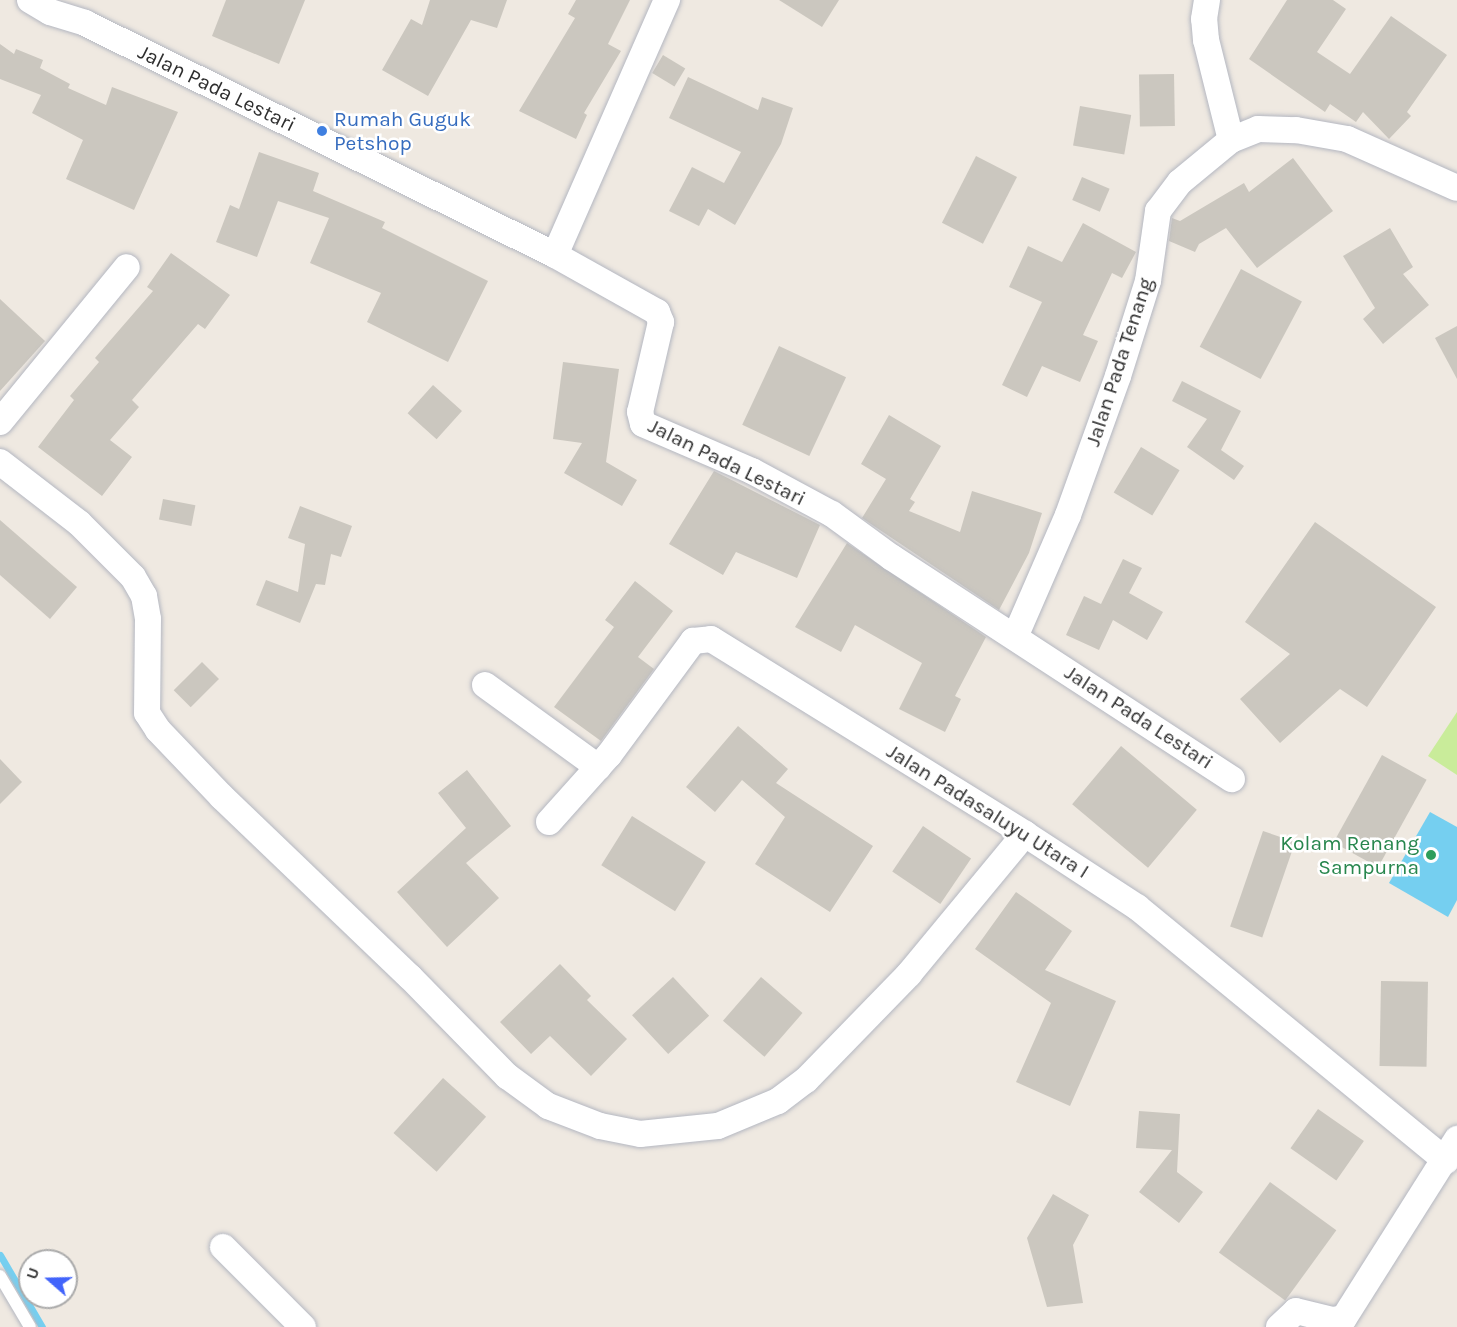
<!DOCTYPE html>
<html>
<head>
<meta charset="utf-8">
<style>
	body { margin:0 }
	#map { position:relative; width:1457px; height:1327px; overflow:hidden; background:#efe9e1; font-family:Karla,sans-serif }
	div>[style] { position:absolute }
	.pitch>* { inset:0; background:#c9ec9a }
	.water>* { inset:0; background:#75cff0 }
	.stream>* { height:7px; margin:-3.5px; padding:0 3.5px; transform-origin:3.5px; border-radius:3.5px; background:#75cff0 }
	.building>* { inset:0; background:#cbc7bf; transform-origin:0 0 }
	.roads { filter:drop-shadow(0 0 2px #b4b7c1) drop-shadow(0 0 2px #b4b7c1) }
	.lane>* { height:12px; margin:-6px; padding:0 6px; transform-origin:6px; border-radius:6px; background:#fff }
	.street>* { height:26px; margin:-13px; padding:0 13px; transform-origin:13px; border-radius:13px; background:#fff }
	.dots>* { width:16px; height:16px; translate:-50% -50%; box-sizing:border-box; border:3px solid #fff; border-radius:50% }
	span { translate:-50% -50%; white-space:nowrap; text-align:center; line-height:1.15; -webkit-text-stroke:5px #fff; paint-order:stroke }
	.street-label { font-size:21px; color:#2e2e2e }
	.shop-label { font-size:21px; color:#366cbe }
	.left { translate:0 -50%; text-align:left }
	.leisure-label { font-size:21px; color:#27864d }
	.right { translate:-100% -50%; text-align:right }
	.north { position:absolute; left:18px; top:1249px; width:60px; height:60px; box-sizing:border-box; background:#fff; border:2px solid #ababab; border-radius:50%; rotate:290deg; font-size:16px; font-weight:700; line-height:24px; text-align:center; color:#2e2e2e }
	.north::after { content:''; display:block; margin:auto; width:21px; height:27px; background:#4264fb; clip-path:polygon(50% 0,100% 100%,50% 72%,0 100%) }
</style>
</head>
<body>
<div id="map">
	<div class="pitch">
		<i style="clip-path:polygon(1457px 712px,1457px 775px,1428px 756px)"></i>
	</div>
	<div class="water">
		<i style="clip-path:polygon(1430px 812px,1457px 827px,1457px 900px,1448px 917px,1389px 883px)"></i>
	</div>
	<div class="stream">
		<i style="left:0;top:1255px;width:83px;rotate:59.7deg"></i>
	</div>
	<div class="building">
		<i style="clip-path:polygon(226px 0,305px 0,279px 64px,212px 36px)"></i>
		<i style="clip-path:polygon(430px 0,507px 0,497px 28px,471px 20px,428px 96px,382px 70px,411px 19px,422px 25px)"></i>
		<i style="clip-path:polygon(576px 0,630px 0,608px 44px,621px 51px,584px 113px,587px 115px,576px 139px,519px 111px,575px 18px,568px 14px)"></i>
		<i style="clip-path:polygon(779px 0,839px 0,822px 27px)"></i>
		<i style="clip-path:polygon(1287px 0,1333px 0,1346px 9px,1317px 52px,1350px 74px,1391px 16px,1447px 55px,1407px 112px,1411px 116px,1389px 139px,1363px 112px,1356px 122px,1330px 104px,1325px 112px,1249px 59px)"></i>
		<i style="clip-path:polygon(0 44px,14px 54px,16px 49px,43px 60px,40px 68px,70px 84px,68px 88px,106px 105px,112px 87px,178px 112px,134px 210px,66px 179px,83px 140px,32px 113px,41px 95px,0 79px)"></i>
		<i style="left:663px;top:55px;width:26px;height:21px;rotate:31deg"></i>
		<i style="left:1174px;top:74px;width:52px;height:35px;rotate:89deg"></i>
		<i style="clip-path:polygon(688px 77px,758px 110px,762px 97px,793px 108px,781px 144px,735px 225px,708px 209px,699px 226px,669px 211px,692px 167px,724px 183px,741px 152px,669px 118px)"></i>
		<i style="left:1080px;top:106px;width:52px;height:40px;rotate:10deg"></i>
		<i style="clip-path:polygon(259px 152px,319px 173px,313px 191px,385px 222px,382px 228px,488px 281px,448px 362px,367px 322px,381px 293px,310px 263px,329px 218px,278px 201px,257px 257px,216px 242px,230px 205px,239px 209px)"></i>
		<i style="left:976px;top:156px;width:46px;height:75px;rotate:27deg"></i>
		<i style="clip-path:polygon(1293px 158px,1333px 211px,1257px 268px,1226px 228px,1199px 244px,1195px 252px,1169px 241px,1172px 218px,1180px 221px,1244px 183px,1249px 192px)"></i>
		<i style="left:1082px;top:177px;width:30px;height:25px;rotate:23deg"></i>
		<i style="clip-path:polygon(1083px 223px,1136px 252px,1122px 278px,1112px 273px,1083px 335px,1098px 341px,1080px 382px,1042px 366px,1027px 397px,1002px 385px,1042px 302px,1009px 287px,1028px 246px,1062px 262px)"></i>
		<i style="clip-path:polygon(1390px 228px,1413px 267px,1403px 274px,1429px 305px,1383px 344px,1363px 319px,1375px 308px,1343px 256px)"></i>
		<i style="clip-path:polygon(171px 253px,230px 295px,205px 329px,198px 324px,132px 400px,139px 407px,110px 440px,132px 457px,102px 496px,38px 447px,74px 400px,70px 396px,99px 362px,95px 358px,153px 291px,147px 287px)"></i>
		<i style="left:1241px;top:269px;width:69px;height:88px;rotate:28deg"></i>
		<i style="clip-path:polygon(0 299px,45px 341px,0 391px)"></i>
		<i style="clip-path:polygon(1457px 326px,1457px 379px,1435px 338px)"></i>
		<i style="left:779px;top:346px;width:74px;height:87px;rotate:25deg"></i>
		<i style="clip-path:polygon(563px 362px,619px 369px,606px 462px,637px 480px,622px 506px,564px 473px,582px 443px,553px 439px)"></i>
		<i style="clip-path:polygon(1182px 381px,1241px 411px,1221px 450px,1244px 466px,1234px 480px,1187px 447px,1207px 419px,1172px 401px)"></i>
		<i style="left:433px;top:385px;width:39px;height:38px;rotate:42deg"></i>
		<i style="clip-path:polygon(889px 415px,941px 446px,910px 499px,915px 502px,909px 511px,960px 532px,972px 491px,1042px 513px,1029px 553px,999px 610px,862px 518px,886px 479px,861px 464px)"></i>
		<i style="left:1141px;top:447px;width:45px;height:53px;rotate:31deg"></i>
		<i style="clip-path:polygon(714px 471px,820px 525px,797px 578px,736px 552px,723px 575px,669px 544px)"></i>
		<i style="left:163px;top:499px;width:33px;height:21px;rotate:11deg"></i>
		<i style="clip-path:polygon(300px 506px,352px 526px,341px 557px,331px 554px,325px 585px,316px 584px,300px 623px,256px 605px,266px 580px,298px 592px,305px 544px,288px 538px)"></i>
		<i style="clip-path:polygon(0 520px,77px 587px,50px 619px,0 575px)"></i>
		<i style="clip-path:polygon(1315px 522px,1436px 607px,1367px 707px,1340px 689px,1280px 743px,1240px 699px,1290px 654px,1245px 622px)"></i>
		<i style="clip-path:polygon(847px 543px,986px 637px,955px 696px,961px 699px,945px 732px,899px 709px,922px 663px,855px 625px,841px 652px,795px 627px)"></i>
		<i style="clip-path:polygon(1123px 559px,1142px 568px,1129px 593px,1163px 612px,1147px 640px,1113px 620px,1099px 650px,1066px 635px,1084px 596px,1101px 604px)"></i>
		<i style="clip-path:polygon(635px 581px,673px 611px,638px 657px,654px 669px,601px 741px,554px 707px,614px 627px,605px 620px)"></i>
		<i style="left:202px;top:662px;width:24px;height:40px;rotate:45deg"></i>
		<i style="clip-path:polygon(738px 726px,788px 769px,776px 783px,873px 846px,830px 912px,755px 864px,785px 817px,742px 780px,715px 812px,686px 787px)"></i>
		<i style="left:1121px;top:746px;width:99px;height:76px;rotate:40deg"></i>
		<i style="left:1382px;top:755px;width:51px;height:100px;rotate:29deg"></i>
		<i style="clip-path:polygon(0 759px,22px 782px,0 804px)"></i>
		<i style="clip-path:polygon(467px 770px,511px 826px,466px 863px,499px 898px,447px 947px,397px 892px,466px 828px,438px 793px)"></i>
		<i style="left:632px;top:816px;width:87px;height:58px;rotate:32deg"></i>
		<i style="left:923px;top:826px;width:58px;height:55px;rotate:34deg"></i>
		<i style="left:1263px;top:831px;width:34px;height:101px;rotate:19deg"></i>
		<i style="clip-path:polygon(1016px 892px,1072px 931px,1045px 970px,1116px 1001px,1070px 1106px,1016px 1082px,1051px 1003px,975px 949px)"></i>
		<i style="clip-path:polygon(560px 964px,591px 996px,587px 1000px,627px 1039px,591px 1076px,550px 1036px,531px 1054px,500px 1022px)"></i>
		<i style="left:673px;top:977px;width:53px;height:56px;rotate:47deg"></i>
		<i style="left:761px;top:977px;width:55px;height:58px;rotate:41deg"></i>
		<i style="left:1381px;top:981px;width:47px;height:85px;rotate:1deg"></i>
		<i style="left:443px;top:1078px;width:58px;height:74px;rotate:42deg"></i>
		<i style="left:1318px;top:1109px;width:56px;height:48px;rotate:35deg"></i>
		<i style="clip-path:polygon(1139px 1111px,1180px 1114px,1177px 1172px,1203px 1192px,1179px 1223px,1139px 1192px,1172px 1150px,1136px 1148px)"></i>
		<i style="left:1270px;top:1182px;width:82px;height:87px;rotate:36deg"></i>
		<i style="clip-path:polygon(1053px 1194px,1089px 1215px,1073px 1245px,1083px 1303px,1047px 1307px,1027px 1238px)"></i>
	</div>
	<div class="roads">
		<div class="lane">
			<i style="left:0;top:1276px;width:59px;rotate:59.5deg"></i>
		</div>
		<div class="street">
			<i style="left:30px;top:0;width:23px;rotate:31deg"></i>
			<i style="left:50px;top:12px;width:37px;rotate:17deg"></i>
			<i style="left:85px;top:23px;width:524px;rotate:26.27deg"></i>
			<i style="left:555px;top:255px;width:117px;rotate:29.2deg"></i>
			<i style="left:657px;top:312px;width:11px;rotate:68deg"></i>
			<i style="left:661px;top:322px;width:92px;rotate:103.1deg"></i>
			<i style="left:640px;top:412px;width:12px;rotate:76deg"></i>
			<i style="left:643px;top:424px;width:119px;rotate:23.3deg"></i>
			<i style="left:752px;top:471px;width:91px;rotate:28.3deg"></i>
			<i style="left:832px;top:514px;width:73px;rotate:36.1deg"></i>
			<i style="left:891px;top:557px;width:407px;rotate:33.1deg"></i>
			<i style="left:1231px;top:140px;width:29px;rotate:-22deg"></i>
			<i style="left:1258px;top:129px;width:38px;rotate:2deg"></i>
			<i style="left:1296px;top:130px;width:52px;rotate:10deg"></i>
			<i style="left:1347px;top:139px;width:120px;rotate:24deg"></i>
			<i style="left:555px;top:255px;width:279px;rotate:-66.3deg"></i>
			<i style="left:0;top:422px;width:200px;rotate:-50.7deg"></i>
			<i style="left:0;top:462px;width:100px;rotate:37.7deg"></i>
			<i style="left:79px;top:523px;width:76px;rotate:45deg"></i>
			<i style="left:133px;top:577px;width:22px;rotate:60deg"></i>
			<i style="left:144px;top:596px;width:23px;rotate:80deg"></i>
			<i style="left:148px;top:619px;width:94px;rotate:90.6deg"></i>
			<i style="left:147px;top:713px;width:20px;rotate:57deg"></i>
			<i style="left:158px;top:730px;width:93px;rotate:46.3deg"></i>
			<i style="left:222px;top:797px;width:260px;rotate:43.8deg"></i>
			<i style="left:410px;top:977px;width:139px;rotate:45.6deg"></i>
			<i style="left:507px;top:1076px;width:51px;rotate:36.2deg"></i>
			<i style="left:548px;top:1106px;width:56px;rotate:21deg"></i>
			<i style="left:600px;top:1126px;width:41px;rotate:11.3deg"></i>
			<i style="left:640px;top:1134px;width:78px;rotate:-5.9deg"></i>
			<i style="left:718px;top:1126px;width:65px;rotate:-22.6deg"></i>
			<i style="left:778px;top:1101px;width:35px;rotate:-37deg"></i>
			<i style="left:806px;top:1080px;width:148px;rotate:-45.8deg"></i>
			<i style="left:909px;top:974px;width:182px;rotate:-50.4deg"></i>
			<i style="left:1015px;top:637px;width:133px;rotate:-66.5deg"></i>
			<i style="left:1068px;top:515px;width:148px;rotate:-70.2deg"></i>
			<i style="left:1118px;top:376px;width:100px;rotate:-72.5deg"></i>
			<i style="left:1148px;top:281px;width:71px;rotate:-81.9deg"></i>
			<i style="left:1158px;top:211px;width:36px;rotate:-53deg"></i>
			<i style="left:1180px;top:182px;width:66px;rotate:-39.5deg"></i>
			<i style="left:1231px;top:140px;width:103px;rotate:-104deg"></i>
			<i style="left:1206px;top:40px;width:21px;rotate:-95deg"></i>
			<i style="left:1204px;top:19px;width:19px;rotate:-81deg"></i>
			<i style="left:485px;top:685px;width:140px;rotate:36deg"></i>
			<i style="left:549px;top:822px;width:90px;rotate:-48.2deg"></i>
			<i style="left:609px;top:755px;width:142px;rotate:-53.6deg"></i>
			<i style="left:693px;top:641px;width:18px;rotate:-6deg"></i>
			<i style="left:711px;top:639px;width:370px;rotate:31.8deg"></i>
			<i style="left:1025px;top:834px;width:134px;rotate:33.1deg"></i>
			<i style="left:1137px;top:907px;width:400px;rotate:39.4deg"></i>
			<i style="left:223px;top:1247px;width:113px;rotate:45deg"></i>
			<i style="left:1279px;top:1327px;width:23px;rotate:-43deg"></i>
			<i style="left:1296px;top:1311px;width:38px;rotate:14deg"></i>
			<i style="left:1333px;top:1320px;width:11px;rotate:-10deg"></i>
			<i style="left:1344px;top:1318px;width:212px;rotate:-57.7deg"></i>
		</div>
	</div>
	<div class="dots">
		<i style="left:322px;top:131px;background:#3f7fe0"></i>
		<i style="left:1431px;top:855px;background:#2e9e5b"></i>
	</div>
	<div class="street-label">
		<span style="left:217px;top:88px;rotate:26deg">Jalan Pada Lestari</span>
		<span style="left:1119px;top:362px;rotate:-72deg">Jalan Pada Tenang</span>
		<span style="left:727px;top:462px;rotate:26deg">Jalan Pada Lestari</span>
		<span style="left:1139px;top:717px;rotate:33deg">Jalan Pada Lestari</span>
		<span style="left:988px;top:811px;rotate:32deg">Jalan Padasaluyu Utara I</span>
	</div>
	<div class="shop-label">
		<span class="left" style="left:334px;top:131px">Rumah Guguk<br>Petshop</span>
	</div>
	<div class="leisure-label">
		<span class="right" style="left:1419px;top:855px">Kolam Renang<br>Sampurna</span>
	</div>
	<div class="north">U</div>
</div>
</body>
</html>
